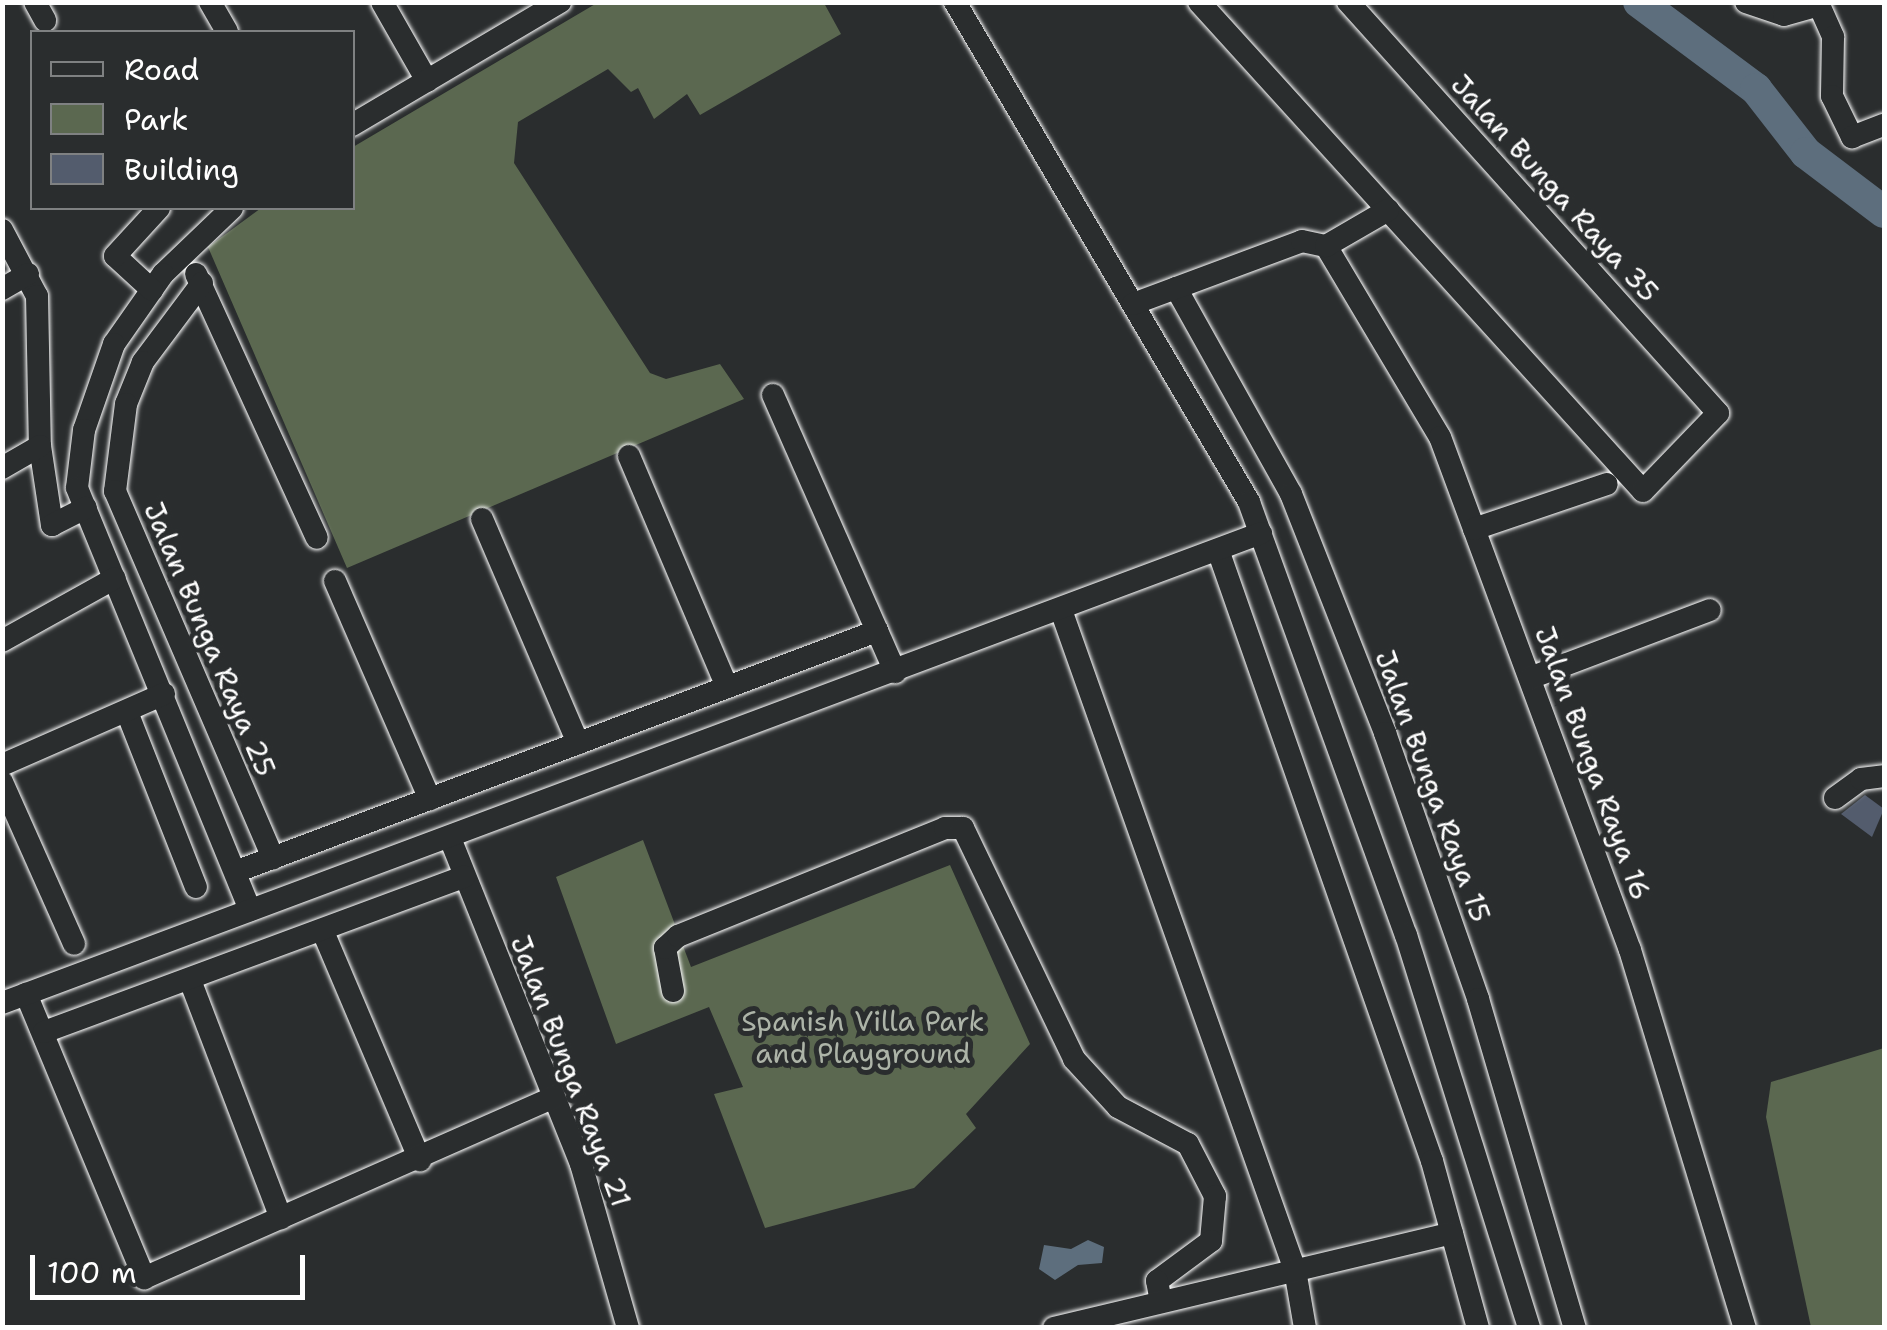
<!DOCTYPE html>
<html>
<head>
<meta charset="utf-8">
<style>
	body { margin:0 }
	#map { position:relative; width:1887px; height:1330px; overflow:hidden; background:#2a2d2e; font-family:"Shantell Sans",sans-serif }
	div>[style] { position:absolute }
	.green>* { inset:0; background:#5b6850 }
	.water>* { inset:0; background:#5d6e7d }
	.river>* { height:32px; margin:-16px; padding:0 16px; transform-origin:16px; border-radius:16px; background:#5d6e7d }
	.building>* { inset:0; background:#535c6d }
	.roads { filter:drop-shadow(0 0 2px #fff) drop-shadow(0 0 2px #fff) }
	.minor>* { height:22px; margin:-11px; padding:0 11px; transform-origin:11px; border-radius:11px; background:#2a2d2e }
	span { translate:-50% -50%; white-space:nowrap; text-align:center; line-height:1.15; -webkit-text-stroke:10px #2a2d2e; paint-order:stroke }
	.street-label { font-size:28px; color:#fff }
	.park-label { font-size:28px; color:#adb4a8 }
	.frame { position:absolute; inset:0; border:5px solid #fff; pointer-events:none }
	.legend { position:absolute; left:30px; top:30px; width:325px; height:180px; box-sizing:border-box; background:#2a2d2e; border:2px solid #7f8182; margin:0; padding:12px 18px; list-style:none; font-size:30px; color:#fff }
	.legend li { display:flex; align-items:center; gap:20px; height:50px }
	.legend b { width:50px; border:2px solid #7f8182 }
	.scale { position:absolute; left:30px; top:1255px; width:275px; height:45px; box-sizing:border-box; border:5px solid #fff; border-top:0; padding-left:12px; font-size:30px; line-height:35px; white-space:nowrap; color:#fff; -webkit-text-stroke:8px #2a2d2e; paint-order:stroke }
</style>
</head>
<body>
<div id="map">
	<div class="green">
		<i style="clip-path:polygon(597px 3px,824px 3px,841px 34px,700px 115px,687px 94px,654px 119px,638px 88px,631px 92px,608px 69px,518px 122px,514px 163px,650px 373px,666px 379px,720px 364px,744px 399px,347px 568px,208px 247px,261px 208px,352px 208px,353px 147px)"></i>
		<i style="clip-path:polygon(643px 840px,691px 967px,950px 865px,1030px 1044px,966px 1114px,976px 1128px,914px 1188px,765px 1228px,714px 1094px,743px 1087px,709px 1007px,616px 1044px,556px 877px)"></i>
		<i style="clip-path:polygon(1884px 1048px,1884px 1327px,1811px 1327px,1766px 1117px,1771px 1082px)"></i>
	</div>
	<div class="water">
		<i style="clip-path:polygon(1088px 1240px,1104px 1247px,1102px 1263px,1078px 1265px,1055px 1280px,1039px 1269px,1044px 1245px,1071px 1249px)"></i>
	</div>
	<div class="river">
		<i style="left:1639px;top:2px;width:146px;rotate:36.6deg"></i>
		<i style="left:1756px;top:89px;width:81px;rotate:52deg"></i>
		<i style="left:1806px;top:153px;width:98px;rotate:37.1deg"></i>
	</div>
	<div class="building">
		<i style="clip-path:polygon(1865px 795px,1884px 809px,1872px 837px,1841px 814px)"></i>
	</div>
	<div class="roads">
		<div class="minor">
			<i style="left:35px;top:2px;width:21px;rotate:61deg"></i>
			<i style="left:210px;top:2px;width:34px;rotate:60deg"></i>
			<i style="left:382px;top:2px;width:91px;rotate:60.3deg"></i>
			<i style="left:955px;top:2px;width:580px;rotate:59.54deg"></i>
			<i style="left:1249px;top:502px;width:461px;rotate:70.1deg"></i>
			<i style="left:1406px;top:935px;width:412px;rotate:72.6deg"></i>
			<i style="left:1199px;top:2px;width:660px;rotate:47.76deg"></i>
			<i style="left:1643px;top:491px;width:108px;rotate:-46.1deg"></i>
			<i style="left:1718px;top:413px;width:553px;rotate:-131.99deg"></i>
			<i style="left:1746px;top:2px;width:40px;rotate:18.9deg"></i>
			<i style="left:1784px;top:15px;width:36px;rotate:-16deg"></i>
			<i style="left:1819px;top:5px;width:35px;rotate:66deg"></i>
			<i style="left:1833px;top:37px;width:59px;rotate:91deg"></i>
			<i style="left:1832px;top:96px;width:46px;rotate:64deg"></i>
			<i style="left:1852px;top:137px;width:34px;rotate:-21deg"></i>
			<i style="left:352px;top:125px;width:242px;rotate:-30.6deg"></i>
			<i style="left:232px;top:208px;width:95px;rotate:136.3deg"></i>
			<i style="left:163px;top:274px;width:85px;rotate:125deg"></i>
			<i style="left:114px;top:344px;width:91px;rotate:109.2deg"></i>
			<i style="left:84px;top:430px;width:58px;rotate:96.9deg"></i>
			<i style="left:77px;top:488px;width:456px;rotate:67.7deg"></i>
			<i style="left:2px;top:230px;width:75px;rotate:62.1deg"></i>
			<i style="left:37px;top:296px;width:150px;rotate:88.9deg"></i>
			<i style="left:40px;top:446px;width:80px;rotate:81.4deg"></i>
			<i style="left:52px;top:525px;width:38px;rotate:-27deg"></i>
			<i style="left:1326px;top:246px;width:222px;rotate:59.2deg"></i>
			<i style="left:1440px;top:437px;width:547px;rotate:69.68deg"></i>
			<i style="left:1630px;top:950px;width:395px;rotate:73.1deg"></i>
			<i style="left:196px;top:274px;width:290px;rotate:65.4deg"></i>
			<i style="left:202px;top:283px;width:99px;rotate:126.8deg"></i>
			<i style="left:143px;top:362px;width:45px;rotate:112deg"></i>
			<i style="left:126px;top:404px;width:88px;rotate:97.2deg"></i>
			<i style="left:115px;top:491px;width:400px;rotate:66.7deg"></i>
			<i style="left:1176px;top:288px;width:236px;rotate:60.8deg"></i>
			<i style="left:1291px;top:494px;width:257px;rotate:68.5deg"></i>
			<i style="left:1385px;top:733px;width:282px;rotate:70.7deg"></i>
			<i style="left:1478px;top:999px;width:343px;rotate:73.6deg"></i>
			<i style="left:2px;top:289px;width:30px;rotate:-30deg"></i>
			<i style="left:152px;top:290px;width:50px;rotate:-137.4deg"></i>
			<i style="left:115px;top:256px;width:65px;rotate:-47.5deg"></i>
			<i style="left:1133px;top:304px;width:180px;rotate:-20.4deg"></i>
			<i style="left:1302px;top:241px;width:25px;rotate:12deg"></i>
			<i style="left:1326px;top:246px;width:72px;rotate:-30.1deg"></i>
			<i style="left:773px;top:395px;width:303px;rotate:66.2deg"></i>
			<i style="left:629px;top:456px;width:251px;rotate:67deg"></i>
			<i style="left:2px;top:468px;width:44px;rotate:-30.1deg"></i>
			<i style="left:482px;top:519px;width:244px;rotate:66.8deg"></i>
			<i style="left:1474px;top:529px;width:140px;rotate:-18.7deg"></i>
			<i style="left:1218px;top:550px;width:647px;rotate:70.7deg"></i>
			<i style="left:1432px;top:1161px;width:173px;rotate:74.6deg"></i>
			<i style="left:335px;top:581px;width:238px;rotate:66.5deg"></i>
			<i style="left:1061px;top:610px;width:700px;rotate:70.48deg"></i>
			<i style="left:1295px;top:1270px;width:59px;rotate:80.2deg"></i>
			<i style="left:2px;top:641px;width:129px;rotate:-29.1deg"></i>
			<i style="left:1530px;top:678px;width:192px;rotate:-20.7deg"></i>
			<i style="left:127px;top:712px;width:188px;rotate:68.5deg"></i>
			<i style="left:2px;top:765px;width:177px;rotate:-23.7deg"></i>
			<i style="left:2px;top:782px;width:177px;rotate:66deg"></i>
			<i style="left:1835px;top:798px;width:32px;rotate:-36deg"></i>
			<i style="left:1861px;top:779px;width:23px;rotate:-7deg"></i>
			<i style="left:450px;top:838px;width:351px;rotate:68.1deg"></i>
			<i style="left:581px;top:1164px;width:171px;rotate:74deg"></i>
			<i style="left:235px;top:872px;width:686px;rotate:-20.58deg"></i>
			<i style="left:324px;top:934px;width:246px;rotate:67deg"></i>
			<i style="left:190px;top:980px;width:255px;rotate:69.1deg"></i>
			<i style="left:673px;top:991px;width:44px;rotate:-100.5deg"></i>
			<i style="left:665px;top:948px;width:18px;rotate:-43deg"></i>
			<i style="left:678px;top:936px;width:288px;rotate:-22deg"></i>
			<i style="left:945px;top:828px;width:18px"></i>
			<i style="left:963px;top:828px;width:256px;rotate:64.3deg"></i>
			<i style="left:1074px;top:1059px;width:65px;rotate:47.5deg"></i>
			<i style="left:1118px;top:1107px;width:79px;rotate:27.9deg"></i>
			<i style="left:1188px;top:1144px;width:59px;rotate:62.6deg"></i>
			<i style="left:1215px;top:1196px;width:45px;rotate:95.1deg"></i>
			<i style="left:1211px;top:1241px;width:67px;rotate:143.5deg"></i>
			<i style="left:1157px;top:1281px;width:21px;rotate:79deg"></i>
			<i style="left:26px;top:994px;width:308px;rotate:67.4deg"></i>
			<i style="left:144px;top:1278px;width:448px;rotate:-23.8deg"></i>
			<i style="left:2px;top:1003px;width:1344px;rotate:-20.47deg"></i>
			<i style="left:44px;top:1032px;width:448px;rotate:-20.3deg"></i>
			<i style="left:1054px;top:1328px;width:409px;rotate:-13.4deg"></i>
		</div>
	</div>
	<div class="street-label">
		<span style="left:1555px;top:188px;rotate:48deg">Jalan Bunga Raya 35</span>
		<span style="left:210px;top:639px;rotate:67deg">Jalan Bunga Raya 25</span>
		<span style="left:1593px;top:763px;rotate:70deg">Jalan Bunga Raya 16</span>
		<span style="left:1433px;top:786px;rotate:70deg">Jalan Bunga Raya 15</span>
		<span style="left:571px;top:1071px;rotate:69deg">Jalan Bunga Raya 21</span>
	</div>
	<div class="park-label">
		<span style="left:863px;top:1037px">Spanish Villa Park<br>and Playground</span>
	</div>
	<div class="frame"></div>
	<ul class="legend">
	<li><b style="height:12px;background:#2a2d2e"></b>Road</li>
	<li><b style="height:28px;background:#5b6850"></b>Park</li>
	<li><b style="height:28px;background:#535c6d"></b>Building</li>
	</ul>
	<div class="scale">100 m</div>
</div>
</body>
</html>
